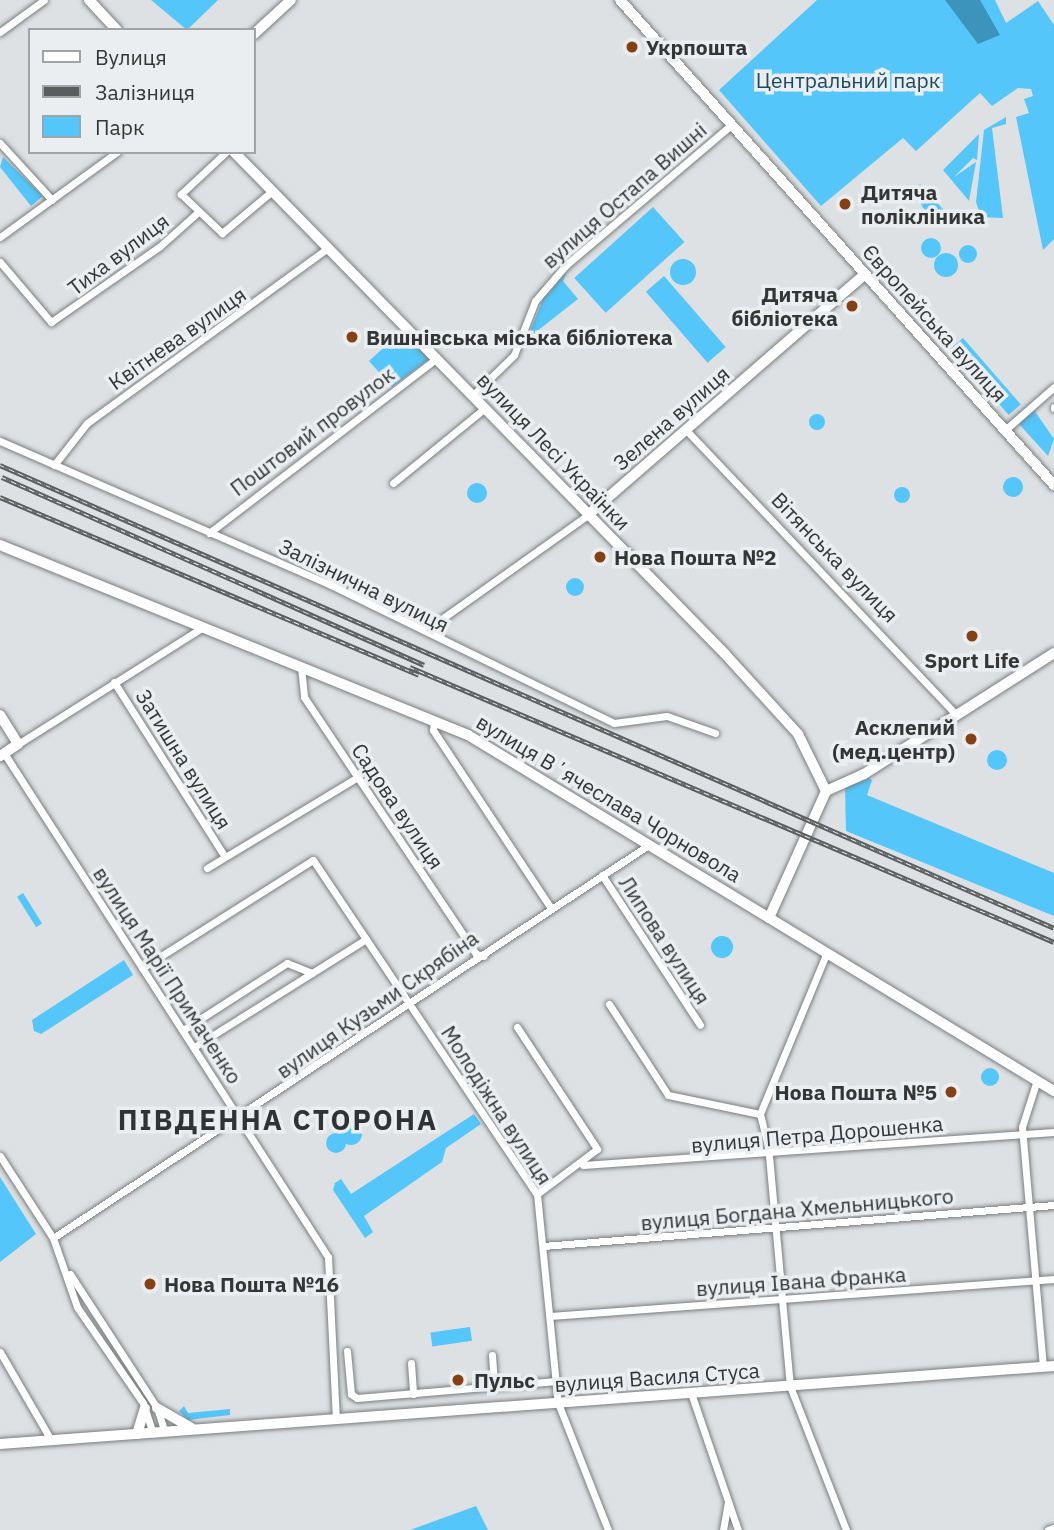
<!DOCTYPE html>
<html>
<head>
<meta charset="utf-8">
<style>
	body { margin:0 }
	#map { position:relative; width:1054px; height:1530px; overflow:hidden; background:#dde1e3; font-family:"IBM Plex Sans",sans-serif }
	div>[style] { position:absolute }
	.green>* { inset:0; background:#54c6f9; transform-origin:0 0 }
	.round { border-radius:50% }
	.water>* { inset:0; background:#3c94bc }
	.roads { filter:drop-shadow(0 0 2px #7a7e7f) drop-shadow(0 0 2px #7a7e7f) }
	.street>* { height:7px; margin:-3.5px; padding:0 3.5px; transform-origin:3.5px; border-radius:3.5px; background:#fff }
	.secondary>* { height:10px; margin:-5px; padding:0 5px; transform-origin:5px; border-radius:5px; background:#fff }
	.rail>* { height:4.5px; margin-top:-2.25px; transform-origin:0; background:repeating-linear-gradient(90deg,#eaeef0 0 5px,#5a5d5d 0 10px); box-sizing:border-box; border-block:2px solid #5a5d5d }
	.dots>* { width:19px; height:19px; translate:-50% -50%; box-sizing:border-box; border:4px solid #eaeef0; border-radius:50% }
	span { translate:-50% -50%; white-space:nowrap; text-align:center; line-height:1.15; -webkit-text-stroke:7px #eaeef0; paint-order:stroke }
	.poi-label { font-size:21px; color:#343636; font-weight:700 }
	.left { translate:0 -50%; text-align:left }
	.right { translate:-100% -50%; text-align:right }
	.park-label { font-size:21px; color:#194a60 }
	.street-label { font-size:21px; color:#343636 }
	.district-label { font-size:28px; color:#303335; font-weight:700; letter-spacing:2px }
	.legend { position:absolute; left:28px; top:28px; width:228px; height:126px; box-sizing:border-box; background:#eaeef0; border:2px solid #a1a4a6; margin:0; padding:9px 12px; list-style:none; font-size:21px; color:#343636 }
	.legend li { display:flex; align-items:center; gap:14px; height:35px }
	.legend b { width:35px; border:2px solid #a1a4a6 }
</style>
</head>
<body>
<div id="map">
	<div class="green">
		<i style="clip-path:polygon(151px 0,218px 0,187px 30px)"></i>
		<i style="clip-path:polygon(817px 0,995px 0,1006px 23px,1038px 1px,1054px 25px,1054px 239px,1043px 250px,1016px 117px,1029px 113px,1024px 99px,1033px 96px,1031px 89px,1018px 88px,992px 106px,980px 93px,916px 151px,903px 138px,821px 206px,719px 90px)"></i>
		<i style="clip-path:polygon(1006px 117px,1006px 124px,992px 128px,1003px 218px,981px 217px,976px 202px,984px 130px)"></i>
		<i style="clip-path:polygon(979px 134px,977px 160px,973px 158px,954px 177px,976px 162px,969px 201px,943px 170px)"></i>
		<i style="clip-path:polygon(3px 157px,43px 196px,31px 206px,0 167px)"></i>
		<i style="clip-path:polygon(920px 184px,952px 219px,944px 226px,923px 208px,915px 190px)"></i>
		<i style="left:653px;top:207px;width:47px;height:106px;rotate:48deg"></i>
		<i class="round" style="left:921px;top:238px;width:20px;height:20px"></i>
		<i class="round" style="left:959px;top:245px;width:18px;height:18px"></i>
		<i class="round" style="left:934px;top:253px;width:24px;height:24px"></i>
		<i class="round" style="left:670px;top:259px;width:26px;height:26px"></i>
		<i style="clip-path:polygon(567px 271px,563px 281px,578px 299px,527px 339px,543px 299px)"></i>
		<i style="left:664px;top:276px;width:94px;height:24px;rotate:49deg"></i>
		<i style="clip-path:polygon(402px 331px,429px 359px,392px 387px,369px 361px)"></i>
		<i style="left:963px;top:338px;width:88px;height:16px;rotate:49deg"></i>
		<i style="clip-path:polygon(1034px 410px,1054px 439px,1048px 456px,1019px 424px)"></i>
		<i class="round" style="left:809px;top:414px;width:16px;height:16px"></i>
		<i class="round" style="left:1003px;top:477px;width:20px;height:20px"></i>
		<i class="round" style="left:467px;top:483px;width:20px;height:20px"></i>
		<i class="round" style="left:894px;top:487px;width:16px;height:16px"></i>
		<i class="round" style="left:566px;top:578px;width:18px;height:18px"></i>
		<i class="round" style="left:987px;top:750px;width:20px;height:20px"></i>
		<i style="clip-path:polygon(864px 776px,872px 780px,867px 795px,1054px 873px,1054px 916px,846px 831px,845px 787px)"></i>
		<i style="left:23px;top:893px;width:36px;height:7px;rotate:58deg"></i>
		<i class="round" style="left:711px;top:936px;width:22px;height:22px"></i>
		<i style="clip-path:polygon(124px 960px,133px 975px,41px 1034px,34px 1031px,32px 1020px)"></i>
		<i class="round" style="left:981px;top:1068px;width:18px;height:18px"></i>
		<i style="clip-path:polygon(474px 1114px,481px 1124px,446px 1148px,442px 1162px,364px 1216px,373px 1232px,365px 1238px,333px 1190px,335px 1183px,341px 1179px,351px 1194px)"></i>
		<i class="round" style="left:340px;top:1123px;width:22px;height:22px"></i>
		<i class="round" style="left:326px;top:1133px;width:20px;height:20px"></i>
		<i style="clip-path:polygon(0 1177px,36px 1234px,0 1262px)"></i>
		<i style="left:470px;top:1327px;width:14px;height:40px;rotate:82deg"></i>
		<i style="clip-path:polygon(184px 1406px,188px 1413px,230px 1409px,230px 1415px,188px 1420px,179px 1411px)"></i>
		<i style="clip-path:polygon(476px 1506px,488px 1530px,410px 1530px)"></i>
	</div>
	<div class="water">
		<i style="clip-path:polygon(945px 0,980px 0,1000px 35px,978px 44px)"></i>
	</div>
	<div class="roads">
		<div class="street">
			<i style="left:0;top:32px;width:54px;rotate:-36deg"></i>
			<i style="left:0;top:143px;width:77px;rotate:47.6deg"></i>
			<i style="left:226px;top:152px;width:62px;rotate:137deg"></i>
			<i style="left:181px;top:194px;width:57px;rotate:43.6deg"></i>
			<i style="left:222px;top:233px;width:65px;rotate:-40deg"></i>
			<i style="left:0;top:237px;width:145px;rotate:-36deg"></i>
			<i style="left:0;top:262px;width:79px;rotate:49.6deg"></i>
			<i style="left:51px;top:322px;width:131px;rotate:-34.8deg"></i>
			<i style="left:159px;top:247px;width:52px;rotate:-41.9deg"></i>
			<i style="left:473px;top:395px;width:57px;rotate:-44.3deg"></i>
			<i style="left:514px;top:355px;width:58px;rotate:-68.7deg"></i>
			<i style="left:535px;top:301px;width:48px;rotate:-49.3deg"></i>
			<i style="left:566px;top:265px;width:216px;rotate:-40.3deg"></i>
			<i style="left:1054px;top:407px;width:1px;rotate:90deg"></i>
			<i style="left:686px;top:430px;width:390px;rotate:46.5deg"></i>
			<i style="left:1005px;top:430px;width:65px;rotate:-41.3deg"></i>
			<i style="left:0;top:441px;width:357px;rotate:23.5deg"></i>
			<i style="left:327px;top:583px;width:319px;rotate:26deg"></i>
			<i style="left:614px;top:723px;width:53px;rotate:-7.5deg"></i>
			<i style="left:667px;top:716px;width:51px;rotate:19.5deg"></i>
			<i style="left:54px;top:465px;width:53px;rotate:-51.8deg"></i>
			<i style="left:87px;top:423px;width:298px;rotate:-36deg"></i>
			<i style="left:393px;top:483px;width:119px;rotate:-39.2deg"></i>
			<i style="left:209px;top:533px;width:287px;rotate:-37.5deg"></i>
			<i style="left:426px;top:630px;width:200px;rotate:-35.4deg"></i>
			<i style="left:301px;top:667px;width:30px;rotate:84deg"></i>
			<i style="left:304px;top:697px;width:309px;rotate:56.2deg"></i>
			<i style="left:476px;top:954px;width:8px;rotate:14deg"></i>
			<i style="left:114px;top:682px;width:205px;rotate:57.6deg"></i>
			<i style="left:434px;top:721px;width:9px;rotate:96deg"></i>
			<i style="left:433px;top:730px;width:212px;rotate:56.5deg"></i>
			<i style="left:18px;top:744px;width:219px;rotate:-32.3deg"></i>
			<i style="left:4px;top:753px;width:599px;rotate:57.26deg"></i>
			<i style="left:328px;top:1257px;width:163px;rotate:87.2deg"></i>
			<i style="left:207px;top:868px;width:176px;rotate:-31.1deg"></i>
			<i style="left:602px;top:875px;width:179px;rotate:56.8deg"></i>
			<i style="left:827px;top:952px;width:175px;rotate:112.5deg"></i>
			<i style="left:760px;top:1114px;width:32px;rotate:76deg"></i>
			<i style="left:768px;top:1145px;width:242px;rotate:84.8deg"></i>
			<i style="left:790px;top:1386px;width:155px;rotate:68.7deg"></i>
			<i style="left:142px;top:968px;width:202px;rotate:-32.3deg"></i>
			<i style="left:313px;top:860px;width:402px;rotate:56.2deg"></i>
			<i style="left:537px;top:1194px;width:210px;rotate:84.3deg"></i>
			<i style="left:558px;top:1403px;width:136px;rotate:68.5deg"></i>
			<i style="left:609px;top:1004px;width:108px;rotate:57deg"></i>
			<i style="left:668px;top:1095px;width:94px;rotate:11.7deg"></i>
			<i style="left:517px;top:1027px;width:146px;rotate:56.7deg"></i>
			<i style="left:597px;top:1149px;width:75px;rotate:143.1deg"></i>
			<i style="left:183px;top:1030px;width:124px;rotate:-32.8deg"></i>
			<i style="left:287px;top:963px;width:27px;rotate:22deg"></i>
			<i style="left:194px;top:1047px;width:203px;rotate:-32.1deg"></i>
			<i style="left:1037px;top:1080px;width:49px;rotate:107.7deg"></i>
			<i style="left:1022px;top:1127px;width:241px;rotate:85deg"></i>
			<i style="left:0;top:1156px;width:98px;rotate:57.1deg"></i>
			<i style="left:53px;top:1238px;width:73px;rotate:70.8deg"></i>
			<i style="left:77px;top:1307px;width:116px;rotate:55.5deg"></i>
			<i style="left:143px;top:1403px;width:32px;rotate:72deg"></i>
			<i style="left:583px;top:1165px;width:472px;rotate:-4deg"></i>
			<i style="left:53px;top:1238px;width:715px;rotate:-33.42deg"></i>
			<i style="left:543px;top:1246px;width:513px;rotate:-4.59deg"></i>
			<i style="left:70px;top:1274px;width:160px;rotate:57deg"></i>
			<i style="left:157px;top:1408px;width:25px;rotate:72deg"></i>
			<i style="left:550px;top:1316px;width:505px;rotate:-4.2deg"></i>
			<i style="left:347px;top:1351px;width:43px;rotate:84.7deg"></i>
			<i style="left:351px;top:1394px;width:7px;rotate:34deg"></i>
			<i style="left:357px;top:1398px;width:200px;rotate:-4.9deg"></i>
			<i style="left:0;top:1352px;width:102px;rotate:59.9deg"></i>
			<i style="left:492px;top:1355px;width:32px;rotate:86deg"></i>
			<i style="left:411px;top:1363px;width:31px;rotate:86deg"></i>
			<i style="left:691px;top:1393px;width:145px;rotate:71.1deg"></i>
			<i style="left:723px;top:1530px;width:27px;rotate:-80deg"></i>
			<i style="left:1048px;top:1530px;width:5px;rotate:-22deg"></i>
		</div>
		<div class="secondary">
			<i style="left:89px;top:0;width:41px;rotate:47deg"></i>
			<i style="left:620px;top:0;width:651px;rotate:48.18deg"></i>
			<i style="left:254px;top:34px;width:50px;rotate:-42.6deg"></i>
			<i style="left:234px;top:152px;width:702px;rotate:45.63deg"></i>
			<i style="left:725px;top:654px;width:108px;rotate:47.6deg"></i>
			<i style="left:798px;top:734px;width:64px;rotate:63.8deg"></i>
			<i style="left:589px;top:514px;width:366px;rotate:-41deg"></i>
			<i style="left:0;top:545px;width:505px;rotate:22.1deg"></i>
			<i style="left:468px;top:735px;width:686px;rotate:31.28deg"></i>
			<i style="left:0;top:715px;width:34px;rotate:58deg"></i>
			<i style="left:18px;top:744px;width:22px;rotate:146deg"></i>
			<i style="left:769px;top:918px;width:139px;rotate:-65.8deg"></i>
			<i style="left:826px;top:791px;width:42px;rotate:-24.1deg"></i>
			<i style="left:864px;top:774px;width:225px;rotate:-32.5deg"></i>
			<i style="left:157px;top:1408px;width:39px;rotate:30deg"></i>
			<i style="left:137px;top:1434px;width:27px;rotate:-73deg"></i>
			<i style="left:0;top:1444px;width:1057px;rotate:-4.23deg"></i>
		</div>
	</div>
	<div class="rail">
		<i style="left:0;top:465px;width:1151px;rotate:23.71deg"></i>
		<i style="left:2px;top:477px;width:462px;rotate:24deg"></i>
		<i style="left:0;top:497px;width:455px;rotate:23deg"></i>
		<i style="left:410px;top:667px;width:700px;rotate:23.12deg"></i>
	</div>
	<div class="dots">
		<i style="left:632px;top:47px;background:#854113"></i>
		<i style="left:845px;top:204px;background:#854113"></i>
		<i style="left:852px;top:306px;background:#854113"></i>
		<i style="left:352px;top:337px;background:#854113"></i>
		<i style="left:600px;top:557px;background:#854113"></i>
		<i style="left:972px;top:636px;background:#854113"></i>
		<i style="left:971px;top:739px;background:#854113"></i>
		<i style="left:951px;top:1092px;background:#854113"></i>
		<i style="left:150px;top:1284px;background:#854113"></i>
		<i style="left:458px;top:1380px;background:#854113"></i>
	</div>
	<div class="poi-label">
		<span class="left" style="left:646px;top:47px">Укрпошта</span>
		<span class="left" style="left:861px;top:204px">Дитяча<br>полікліника</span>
		<span class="right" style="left:838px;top:306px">Дитяча<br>бібліотека</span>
		<span class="left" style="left:366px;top:337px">Вишнівська міська бібліотека</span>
		<span class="left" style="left:614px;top:557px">Нова Пошта №2</span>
		<span style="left:972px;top:660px">Sport Life</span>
		<span class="right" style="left:955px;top:739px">Асклепий<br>(мед.центр)</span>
		<span class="right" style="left:937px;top:1092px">Нова Пошта №5</span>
		<span class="left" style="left:164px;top:1284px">Нова Пошта №16</span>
		<span class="left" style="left:474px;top:1380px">Пульс</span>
	</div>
	<div class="park-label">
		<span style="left:848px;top:80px">Центральний парк</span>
	</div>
	<div class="street-label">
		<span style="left:624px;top:195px;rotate:-41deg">вулиця Остапа Вишні</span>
		<span style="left:118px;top:254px;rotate:-37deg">Тиха вулиця</span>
		<span style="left:935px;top:323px;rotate:48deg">Європейська вулиця</span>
		<span style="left:177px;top:338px;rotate:-35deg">Квітнева вулиця</span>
		<span style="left:671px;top:418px;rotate:-41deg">Зелена вулиця</span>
		<span style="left:312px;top:431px;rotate:-37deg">Поштовий провулок</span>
		<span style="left:554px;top:451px;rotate:46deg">вулиця Лесі Українки</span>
		<span style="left:835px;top:557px;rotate:46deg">Вітянська вулиця</span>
		<span style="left:364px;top:585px;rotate:26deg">Залізнична вулиця</span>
		<span style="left:184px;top:759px;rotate:58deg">Затишна вулиця</span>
		<span style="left:609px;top:798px;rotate:31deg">вулиця Вʼячеслава Чорновола</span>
		<span style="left:398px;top:806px;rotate:56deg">Садова вулиця</span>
		<span style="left:665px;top:940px;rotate:57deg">Липова вулиця</span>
		<span style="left:168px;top:975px;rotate:57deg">вулиця Марії Примаченко</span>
		<span style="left:377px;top:1004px;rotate:-35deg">вулиця Кузьми Скрябіна</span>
		<span style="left:497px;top:1105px;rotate:57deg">Молодіжна вулиця</span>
		<span style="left:817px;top:1134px;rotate:-5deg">вулиця Петра Дорошенка</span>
		<span style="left:797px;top:1209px;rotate:-5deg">вулиця Богдана Хмельницького</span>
		<span style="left:801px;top:1281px;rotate:-4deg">вулиця Івана Франка</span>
		<span style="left:657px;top:1377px;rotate:-4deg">вулиця Василя Стуса</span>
	</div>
	<div class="district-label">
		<span style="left:278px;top:1120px">ПІВДЕННА СТОРОНА</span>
	</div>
	<ul class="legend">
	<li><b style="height:9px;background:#fff"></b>Вулиця</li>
	<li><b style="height:9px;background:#5a5d5d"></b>Залізниця</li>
	<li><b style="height:19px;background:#54c6f9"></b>Парк</li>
	</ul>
</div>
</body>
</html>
